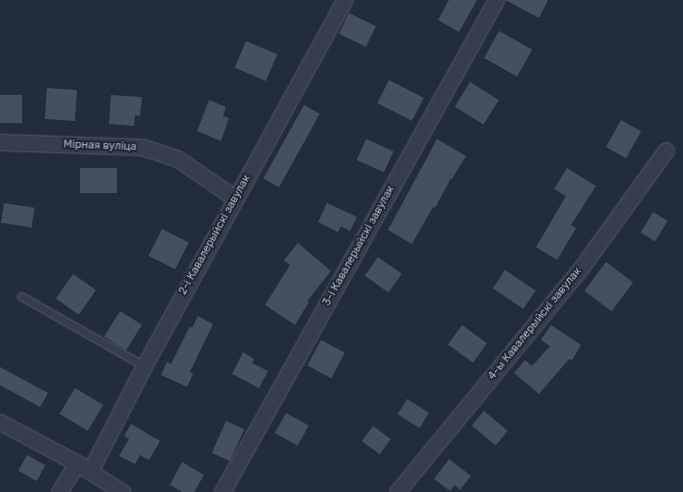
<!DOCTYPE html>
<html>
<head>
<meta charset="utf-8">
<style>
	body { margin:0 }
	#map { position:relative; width:683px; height:492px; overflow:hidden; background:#232c3b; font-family:Rubik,sans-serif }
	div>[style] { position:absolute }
	.building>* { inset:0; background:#454f5f; transform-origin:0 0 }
	.roads { filter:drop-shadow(0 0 1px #555c69) drop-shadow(0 0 1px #555c69) }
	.service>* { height:7px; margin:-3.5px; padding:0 3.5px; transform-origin:3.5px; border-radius:3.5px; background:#373e4b }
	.minor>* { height:15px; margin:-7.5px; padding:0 7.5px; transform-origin:7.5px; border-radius:7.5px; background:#373e4b }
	span { translate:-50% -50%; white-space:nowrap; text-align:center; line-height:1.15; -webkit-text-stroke:4px #1c2430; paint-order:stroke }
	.street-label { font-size:11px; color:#b2b9c7 }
</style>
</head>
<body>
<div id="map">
	<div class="building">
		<i style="clip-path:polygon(449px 0,477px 0,459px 32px,438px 20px)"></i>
		<i style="clip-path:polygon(505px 0,548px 0,539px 18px)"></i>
		<i style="left:349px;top:13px;width:30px;height:23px;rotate:26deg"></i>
		<i style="left:499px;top:31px;width:38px;height:31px;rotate:29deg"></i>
		<i style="left:246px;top:41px;width:34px;height:29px;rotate:23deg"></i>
		<i style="left:389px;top:80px;width:39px;height:26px;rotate:27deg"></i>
		<i style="left:470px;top:82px;width:34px;height:29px;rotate:32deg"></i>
		<i style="left:47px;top:88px;width:30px;height:31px;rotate:4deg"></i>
		<i style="left:0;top:95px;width:22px;height:28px"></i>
		<i style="clip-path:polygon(111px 95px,142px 97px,140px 116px,135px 115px,134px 126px,109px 124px)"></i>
		<i style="clip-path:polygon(209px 100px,226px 107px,223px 116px,229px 118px,221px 141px,197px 131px)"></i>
		<i style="left:304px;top:105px;width:18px;height:84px;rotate:29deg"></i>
		<i style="left:621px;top:120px;width:23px;height:31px;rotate:29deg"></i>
		<i style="left:366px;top:139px;width:30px;height:23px;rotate:24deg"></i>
		<i style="clip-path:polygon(437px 139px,466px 156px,452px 179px,451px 178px,435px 208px,433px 207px,412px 244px,388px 230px)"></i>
		<i style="left:80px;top:168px;width:37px;height:25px"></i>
		<i style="clip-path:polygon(567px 168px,596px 186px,571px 225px,576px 228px,557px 260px,536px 247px,566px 196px,554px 189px)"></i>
		<i style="left:4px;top:203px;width:31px;height:20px;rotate:9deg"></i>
		<i style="clip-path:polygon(327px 203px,357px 217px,350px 231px,341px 226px,338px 232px,318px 222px)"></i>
		<i style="left:653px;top:212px;width:17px;height:24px;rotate:31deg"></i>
		<i style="left:162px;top:229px;width:30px;height:30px;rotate:27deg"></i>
		<i style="clip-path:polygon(298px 243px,331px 271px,307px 301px,309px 302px,295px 325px,265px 305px,290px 265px,284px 260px)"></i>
		<i style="left:378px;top:257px;width:29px;height:23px;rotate:35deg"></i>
		<i style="left:606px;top:262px;width:34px;height:36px;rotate:37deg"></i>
		<i style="left:505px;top:270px;width:37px;height:22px;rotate:34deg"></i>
		<i style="left:73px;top:274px;width:28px;height:30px;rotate:35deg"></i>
		<i style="left:120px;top:311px;width:26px;height:30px;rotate:32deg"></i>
		<i style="clip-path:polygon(198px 316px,213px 324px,190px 372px,193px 374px,187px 387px,161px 375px,167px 362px,171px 364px,190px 326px,192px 328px)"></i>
		<i style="left:462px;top:325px;width:31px;height:24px;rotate:36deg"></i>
		<i style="clip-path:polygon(551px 325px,581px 345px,572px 360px,569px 359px,539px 394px,514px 373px,525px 360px,532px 366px,550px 346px,541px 340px)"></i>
		<i style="left:321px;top:340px;width:27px;height:29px;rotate:28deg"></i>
		<i style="clip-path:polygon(243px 352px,254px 359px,252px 363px,268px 371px,259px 388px,232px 374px)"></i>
		<i style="clip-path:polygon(0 367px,48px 393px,40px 407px,0 385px)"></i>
		<i style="left:75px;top:388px;width:33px;height:30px;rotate:31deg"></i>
		<i style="left:407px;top:399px;width:26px;height:18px;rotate:32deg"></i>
		<i style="left:484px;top:411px;width:31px;height:19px;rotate:40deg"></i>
		<i style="left:286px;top:413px;width:26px;height:23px;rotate:29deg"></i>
		<i style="left:226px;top:421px;width:20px;height:35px;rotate:24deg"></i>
		<i style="clip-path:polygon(131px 424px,160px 441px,149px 460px,140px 455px,135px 464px,119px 456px,129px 439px,124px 436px)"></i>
		<i style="left:373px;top:426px;width:22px;height:19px;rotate:36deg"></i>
		<i style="left:27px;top:455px;width:21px;height:18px;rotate:29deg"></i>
		<i style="clip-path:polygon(449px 459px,471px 476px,460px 490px,455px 485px,450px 491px,434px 479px)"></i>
		<i style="clip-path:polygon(182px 462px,204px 475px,194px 492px,182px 492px,170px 485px)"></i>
	</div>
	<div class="roads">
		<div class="service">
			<i style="left:21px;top:296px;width:142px;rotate:29.6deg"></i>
		</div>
		<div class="minor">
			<i style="left:0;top:142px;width:142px;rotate:2deg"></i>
			<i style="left:142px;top:147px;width:38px;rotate:18deg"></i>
			<i style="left:178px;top:159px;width:69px;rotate:34.4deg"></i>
			<i style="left:0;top:422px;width:87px;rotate:28deg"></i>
			<i style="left:77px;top:463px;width:54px;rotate:32.8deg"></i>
			<i style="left:90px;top:471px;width:118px;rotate:-62.8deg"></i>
			<i style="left:144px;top:366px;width:417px;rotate:-61.3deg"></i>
			<i style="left:59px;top:492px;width:34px;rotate:-58deg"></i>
			<i style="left:222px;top:492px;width:563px;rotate:-60.89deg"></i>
			<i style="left:397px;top:492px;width:285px;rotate:-50.6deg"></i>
			<i style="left:578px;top:272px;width:150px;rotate:-54.2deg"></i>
		</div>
	</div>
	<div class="street-label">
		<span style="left:100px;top:146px;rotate:2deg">Мірная вуліца</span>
		<span style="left:215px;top:235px;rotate:-61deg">2-і Кавалерыйскі завулак</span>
		<span style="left:359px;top:246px;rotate:-61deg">3-і Кавалерыйскі завулак</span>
		<span style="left:535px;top:324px;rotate:-51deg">4-ы Кавалерыйскі завулак</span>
	</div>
</div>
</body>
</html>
